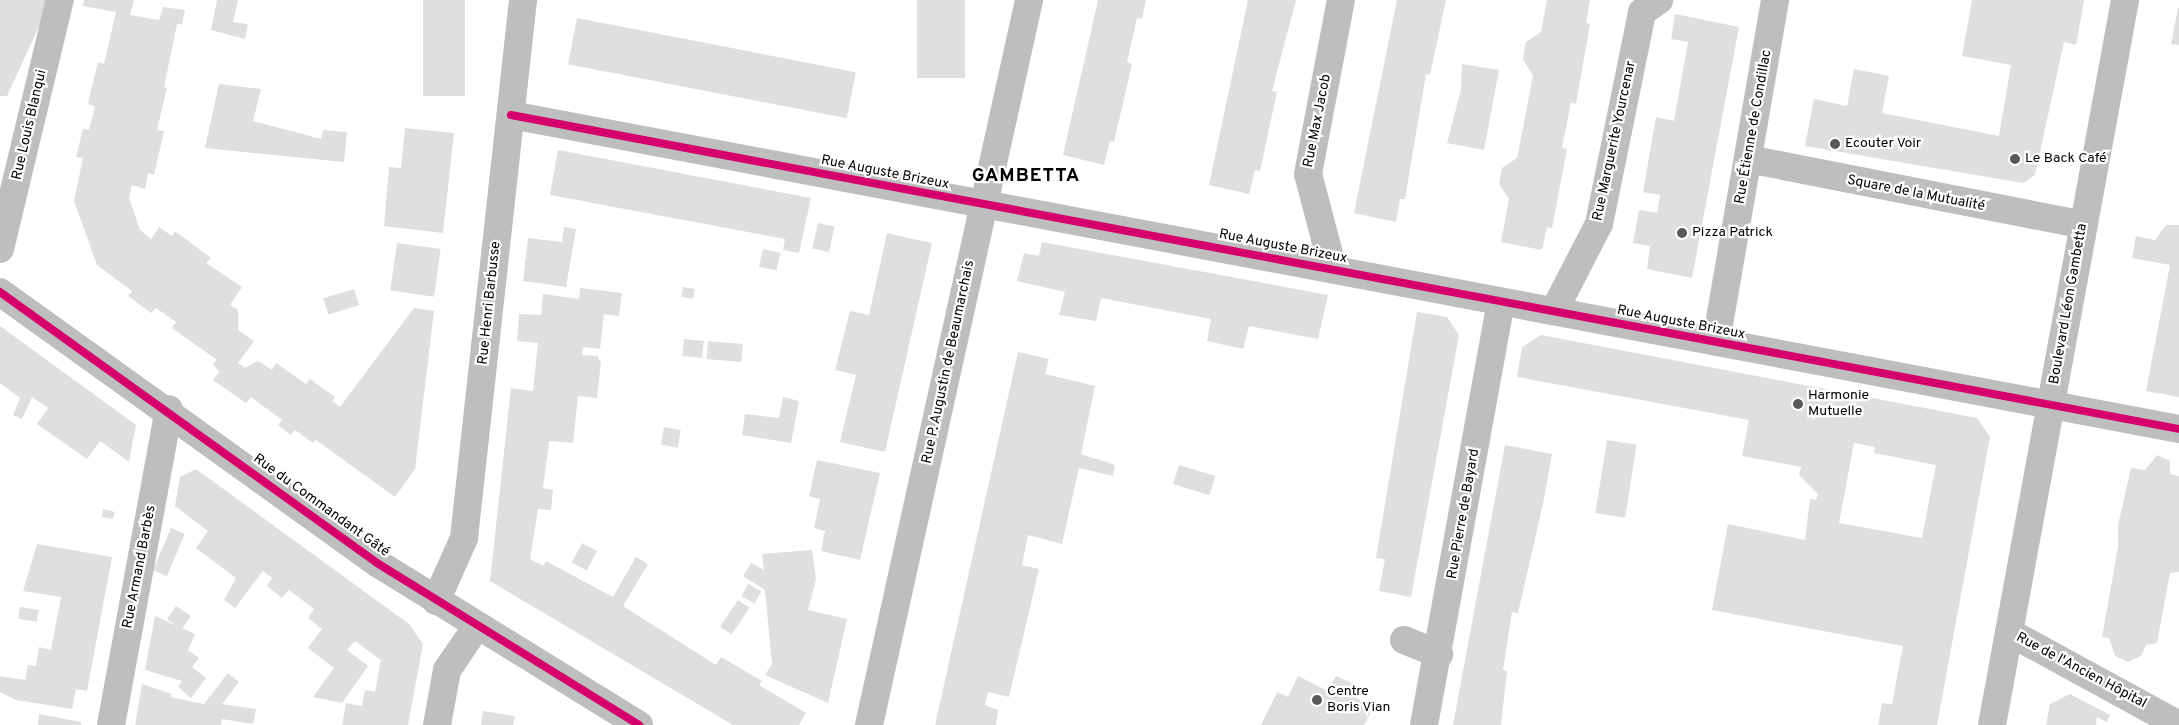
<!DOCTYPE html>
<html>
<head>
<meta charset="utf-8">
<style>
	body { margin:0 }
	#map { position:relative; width:2179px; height:725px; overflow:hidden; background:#fff; font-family:Overpass,sans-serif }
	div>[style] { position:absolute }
	.building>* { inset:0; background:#dfdfdf; transform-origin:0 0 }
	.minor>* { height:28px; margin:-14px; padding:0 14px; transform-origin:14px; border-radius:14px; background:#bebebe }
	.cycleway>* { height:8px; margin:-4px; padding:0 4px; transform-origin:4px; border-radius:4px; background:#d6006c }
	.dots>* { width:14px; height:14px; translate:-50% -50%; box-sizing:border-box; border:2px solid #fff; border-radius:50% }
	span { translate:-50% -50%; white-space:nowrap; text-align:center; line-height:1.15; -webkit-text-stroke:4.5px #fff; paint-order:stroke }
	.street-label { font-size:14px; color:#000 }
	.poi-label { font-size:14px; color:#000 }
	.left { translate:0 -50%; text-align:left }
	.district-label { font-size:19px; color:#000; font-weight:700; letter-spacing:1px }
</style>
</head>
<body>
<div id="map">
	<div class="building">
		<i style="clip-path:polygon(0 0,51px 0,7px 96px,0 96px)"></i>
		<i style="clip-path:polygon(84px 0,134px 0,130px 15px,159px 20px,163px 7px,185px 10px,182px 24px,177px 24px,164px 87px,167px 88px,157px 130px,164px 131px,154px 175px,148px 173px,145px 189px,132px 185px,129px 198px,140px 230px,151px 239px,159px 227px,172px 236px,175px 231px,211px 258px,206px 263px,242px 287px,230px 305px,238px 310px,238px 330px,254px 341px,238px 363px,245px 368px,258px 361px,272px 370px,276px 363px,306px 384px,310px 379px,335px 397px,332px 401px,340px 407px,414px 308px,434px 311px,415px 469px,395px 497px,316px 440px,313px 443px,295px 430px,291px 435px,278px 425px,282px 420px,251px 397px,246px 403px,213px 380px,219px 372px,213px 364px,217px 360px,172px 328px,176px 322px,156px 308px,151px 313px,128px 296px,132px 291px,97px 265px,74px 201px,83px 158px,76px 157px,83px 129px,89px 130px,95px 106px,88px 104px,91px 90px,98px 62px,104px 64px,116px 12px,83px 6px)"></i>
		<i style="clip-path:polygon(217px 0,238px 0,233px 22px,248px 24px,245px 39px,211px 30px)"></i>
		<i style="left:423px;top:0;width:42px;height:96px"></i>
		<i style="left:917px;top:0;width:48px;height:78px"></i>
		<i style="clip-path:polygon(1098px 0,1146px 0,1142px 19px,1137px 18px,1127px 62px,1132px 64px,1114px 142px,1110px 141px,1104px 165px,1063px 155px)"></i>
		<i style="clip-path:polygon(1248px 0,1296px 0,1272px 91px,1277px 92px,1260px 171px,1255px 170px,1249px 194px,1209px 185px)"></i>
		<i style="clip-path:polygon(1397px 0,1446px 0,1430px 75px,1426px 74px,1405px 199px,1400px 199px,1396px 222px,1354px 213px)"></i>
		<i style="clip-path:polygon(1547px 0,1590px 0,1586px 23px,1590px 24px,1576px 104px,1571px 102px,1562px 148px,1567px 149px,1552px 228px,1547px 227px,1542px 250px,1501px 242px,1509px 199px,1499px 184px,1502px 168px,1517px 158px,1533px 76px,1523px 59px,1526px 42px,1541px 32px)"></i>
		<i style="clip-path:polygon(1972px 0,2084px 0,2076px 45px,2064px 42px,2035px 175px,2023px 183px,1805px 146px,1814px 99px,1847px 106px,1854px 69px,1889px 76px,1882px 113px,1999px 136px,2011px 65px,1962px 56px)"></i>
		<i style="clip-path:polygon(2178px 8px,2179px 8px,2179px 45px,2171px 44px)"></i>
		<i style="clip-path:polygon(1675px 14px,1739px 27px,1692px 278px,1647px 269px,1650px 246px,1633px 243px,1639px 210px,1657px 213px,1660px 195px,1643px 192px,1656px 117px,1674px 121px,1688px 42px,1671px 39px)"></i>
		<i style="left:577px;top:18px;width:284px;height:47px;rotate:11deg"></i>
		<i style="clip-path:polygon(1462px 64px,1499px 70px,1484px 150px,1447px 143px,1461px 90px)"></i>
		<i style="clip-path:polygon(219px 84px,261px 89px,253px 121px,321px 139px,323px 130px,347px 132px,344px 162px,205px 148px)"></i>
		<i style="clip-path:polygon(405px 128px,454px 133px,443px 233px,384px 226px,389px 167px,401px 168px)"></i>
		<i style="clip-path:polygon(558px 150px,811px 198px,799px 253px,783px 250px,785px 239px,550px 195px)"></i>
		<i style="left:818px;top:223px;width:17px;height:26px;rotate:13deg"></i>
		<i style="clip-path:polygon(2166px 225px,2179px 225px,2179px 397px,2146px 391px,2170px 265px,2132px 258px,2136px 236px,2155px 240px)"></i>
		<i style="clip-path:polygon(564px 227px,576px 229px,566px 287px,523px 281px,528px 238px,562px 242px)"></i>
		<i style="clip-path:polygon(887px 233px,932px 243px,885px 452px,840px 442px,856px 375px,835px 370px,850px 311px,869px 315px)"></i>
		<i style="clip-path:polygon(1042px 242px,1328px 295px,1318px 339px,1249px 326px,1243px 349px,1207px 341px,1211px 319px,1101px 298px,1096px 321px,1059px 315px,1065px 292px,1017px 281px,1024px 253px,1039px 256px)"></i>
		<i style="left:397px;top:243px;width:44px;height:48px;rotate:8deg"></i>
		<i style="left:763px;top:249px;width:18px;height:18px;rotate:13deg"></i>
		<i style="left:683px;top:287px;width:12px;height:10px;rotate:9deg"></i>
		<i style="clip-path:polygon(580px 288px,622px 293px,619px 316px,604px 314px,600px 349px,583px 347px,582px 355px,597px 356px,601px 362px,597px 398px,578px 396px,573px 443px,549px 441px,543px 488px,553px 490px,551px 510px,538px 509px,530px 559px,543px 566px,546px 561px,613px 597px,636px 557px,648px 564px,623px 606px,716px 665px,721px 657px,762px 681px,759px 685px,806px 713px,799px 725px,733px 725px,490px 581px,511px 388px,533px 391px,538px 343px,517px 341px,519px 314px,541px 315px,543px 294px,579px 299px)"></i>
		<i style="left:354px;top:289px;width:17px;height:32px;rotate:73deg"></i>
		<i style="clip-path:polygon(1417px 312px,1447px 317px,1459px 335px,1411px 597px,1379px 591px,1385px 559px,1376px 558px)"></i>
		<i style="clip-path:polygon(0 326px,136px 425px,129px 462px,100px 441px,87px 459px,37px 424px,48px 408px,32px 397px,22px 419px,13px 415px,20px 398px,0 383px)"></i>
		<i style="clip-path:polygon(evenodd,1541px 335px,1977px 418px,1990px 437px,1937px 725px,1878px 725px,1882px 703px,1892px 704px,1903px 646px,1712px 610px,1728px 524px,1805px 540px,1810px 499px,1816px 500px,1818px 494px,1799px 475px,1801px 467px,1742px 456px,1749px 420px,1517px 377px,1522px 347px,1541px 335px,1854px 443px,1875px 447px,1874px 453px,1936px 465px,1922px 538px,1839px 523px,1854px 443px)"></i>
		<i style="left:684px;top:339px;width:20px;height:17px;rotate:6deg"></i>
		<i style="left:708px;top:341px;width:35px;height:18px;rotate:5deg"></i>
		<i style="clip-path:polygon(1018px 352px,1049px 359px,1045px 374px,1095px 386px,1081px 454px,1115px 465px,1113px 476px,1079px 468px,1062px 544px,1028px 535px,1022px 565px,1039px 569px,1009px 697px,988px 692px,985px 705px,998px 710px,996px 725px,935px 725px)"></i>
		<i style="clip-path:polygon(783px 397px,799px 401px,791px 443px,742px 435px,745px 414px,779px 418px)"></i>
		<i style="left:664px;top:427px;width:17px;height:18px;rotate:10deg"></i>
		<i style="left:1607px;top:440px;width:30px;height:74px;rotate:9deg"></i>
		<i style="clip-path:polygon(1505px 445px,1552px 454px,1543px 504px,1518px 613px,1512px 612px,1503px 670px,1507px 671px,1501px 725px,1453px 725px)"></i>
		<i style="clip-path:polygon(2157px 455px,2170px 461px,2170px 474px,2179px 476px,2179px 572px,2170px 573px,2157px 643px,2146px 645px,2141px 656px,2128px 662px,2115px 656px,2109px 638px,2102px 637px,2118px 547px,2118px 525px,2131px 468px,2145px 470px)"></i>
		<i style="clip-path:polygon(817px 460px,880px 473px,860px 560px,821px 551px,825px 531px,814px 528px,820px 499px,809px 496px)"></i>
		<i style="left:1179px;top:465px;width:38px;height:20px;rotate:17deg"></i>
		<i style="clip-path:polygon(196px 469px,409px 624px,423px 644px,408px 725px,342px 725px,346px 703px,362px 706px,365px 690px,375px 692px,381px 660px,355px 641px,347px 650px,368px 666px,342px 703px,313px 697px,334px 668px,308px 648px,322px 629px,308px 618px,314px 609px,289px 590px,282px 598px,267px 586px,272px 578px,263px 571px,235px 608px,224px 600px,236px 578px,196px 548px,208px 531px,175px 506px,180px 477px)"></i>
		<i style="clip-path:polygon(103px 509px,115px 512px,113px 519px,102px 517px)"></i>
		<i style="left:171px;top:528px;width:15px;height:46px;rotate:23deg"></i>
		<i style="left:582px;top:543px;width:17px;height:22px;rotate:28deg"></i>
		<i style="clip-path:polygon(37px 544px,112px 557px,87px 691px,76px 689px,72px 709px,16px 700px,0 692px,0 676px,25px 680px,28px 665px,36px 666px,39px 647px,51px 650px,61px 597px,23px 591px)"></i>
		<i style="clip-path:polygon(812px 550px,816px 579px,808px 610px,847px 619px,828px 703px,765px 675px,772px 664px,765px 590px,743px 576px,751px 563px,764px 570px,762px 554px)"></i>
		<i style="left:748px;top:584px;width:15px;height:14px;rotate:28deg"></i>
		<i style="left:738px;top:600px;width:14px;height:32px;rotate:34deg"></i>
		<i style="left:176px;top:606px;width:18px;height:16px;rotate:34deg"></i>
		<i style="left:20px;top:607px;width:19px;height:12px;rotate:9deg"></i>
		<i style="clip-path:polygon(155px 616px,195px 634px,188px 650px,199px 658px,192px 667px,206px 678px,191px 698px,178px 687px,182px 681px,145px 670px)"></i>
		<i style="clip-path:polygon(228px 673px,239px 682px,222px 704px,256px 709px,253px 724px,222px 719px,221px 725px,135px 725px,142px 684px,172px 694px,170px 697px,204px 704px)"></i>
		<i style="clip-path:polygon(1298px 676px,1328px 691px,1336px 676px,1356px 685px,1351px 695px,1367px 703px,1365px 709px,1371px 712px,1364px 725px,1261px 725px,1277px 692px,1288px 697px)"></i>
		<i style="clip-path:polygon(2070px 694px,2110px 715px,2107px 722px,2097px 717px,2096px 725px,2046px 725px,2050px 704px)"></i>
		<i style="clip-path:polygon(483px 711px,515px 716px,513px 725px,481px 725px)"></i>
		<i style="clip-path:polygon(39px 714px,81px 722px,81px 725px,38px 725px)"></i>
	</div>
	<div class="minor">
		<i style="left:511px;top:115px;width:1697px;rotate:10.66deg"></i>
		<i style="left:1748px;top:159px;width:342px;rotate:11.1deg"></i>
		<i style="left:0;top:249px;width:256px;rotate:-76.5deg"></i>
		<i style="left:1333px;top:269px;width:98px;rotate:-104.7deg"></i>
		<i style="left:1308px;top:174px;width:177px;rotate:-79.3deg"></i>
		<i style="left:0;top:292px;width:464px;rotate:35.7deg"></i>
		<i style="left:377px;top:563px;width:308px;rotate:31.7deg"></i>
		<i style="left:1554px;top:311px;width:98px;rotate:-62.7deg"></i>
		<i style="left:1599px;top:224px;width:216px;rotate:-78.5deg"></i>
		<i style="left:1642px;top:12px;width:21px;rotate:-35deg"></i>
		<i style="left:1716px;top:342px;width:347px;rotate:-80.2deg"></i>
		<i style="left:436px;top:601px;width:69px;rotate:-66deg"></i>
		<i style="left:464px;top:538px;width:541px;rotate:-83.74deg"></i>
		<i style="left:2009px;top:632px;width:194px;rotate:28.7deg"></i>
		<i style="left:1404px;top:640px;width:38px;rotate:22deg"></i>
		<i style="left:111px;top:725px;width:321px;rotate:-79.6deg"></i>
		<i style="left:437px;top:725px;width:56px;rotate:-79.7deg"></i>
		<i style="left:447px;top:670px;width:53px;rotate:-55.7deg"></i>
		<i style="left:869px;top:725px;width:742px;rotate:-77.55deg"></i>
		<i style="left:1424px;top:725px;width:430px;rotate:-79.7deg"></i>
		<i style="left:1992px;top:725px;width:737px;rotate:-79.6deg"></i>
	</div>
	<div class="cycleway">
		<i style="left:511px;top:115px;width:1697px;rotate:10.66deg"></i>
		<i style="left:0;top:292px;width:464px;rotate:35.7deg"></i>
		<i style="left:377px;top:563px;width:308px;rotate:31.7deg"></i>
	</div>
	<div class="dots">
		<i style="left:1835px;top:144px;background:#595959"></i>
		<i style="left:2015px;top:159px;background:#595959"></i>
		<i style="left:1682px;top:233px;background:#595959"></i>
		<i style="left:1798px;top:404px;background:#595959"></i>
		<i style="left:1317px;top:700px;background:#595959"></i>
	</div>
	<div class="street-label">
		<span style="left:1318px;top:121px;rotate:-79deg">Rue Max Jacob</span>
		<span style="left:30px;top:125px;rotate:-77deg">Rue Louis Blanqui</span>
		<span style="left:1754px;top:127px;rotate:-80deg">Rue Étienne de Condillac</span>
		<span style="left:1615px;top:141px;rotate:-78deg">Rue Marguerite Yourcenar</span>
		<span style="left:885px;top:173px;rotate:11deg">Rue Auguste Brizeux</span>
		<span style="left:1916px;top:194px;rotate:11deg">Square de la Mutualité</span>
		<span style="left:1283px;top:247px;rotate:11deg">Rue Auguste Brizeux</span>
		<span style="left:490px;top:303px;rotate:-84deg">Rue Henri Barbusse</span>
		<span style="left:2069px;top:304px;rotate:-80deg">Boulevard Léon Gambetta</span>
		<span style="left:1681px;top:323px;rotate:11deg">Rue Auguste Brizeux</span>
		<span style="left:949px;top:362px;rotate:-78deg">Rue P. Augustin de Beaumarchais</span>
		<span style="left:321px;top:506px;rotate:36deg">Rue du Commandant Gâté</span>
		<span style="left:1464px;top:514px;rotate:-80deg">Rue Pierre de Bayard</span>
		<span style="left:140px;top:567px;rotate:-79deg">Rue Armand Barbès</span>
		<span style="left:2081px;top:671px;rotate:28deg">Rue de l'Ancien Hôpital</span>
	</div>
	<div class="poi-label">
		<span class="left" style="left:1845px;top:144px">Ecouter Voir</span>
		<span class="left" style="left:2025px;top:159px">Le Back Café</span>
		<span class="left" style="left:1692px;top:233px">Pizza Patrick</span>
		<span class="left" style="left:1808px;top:404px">Harmonie<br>Mutuelle</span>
		<span class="left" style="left:1327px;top:700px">Centre<br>Boris Vian</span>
	</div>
	<div class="district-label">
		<span style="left:1026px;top:177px">GAMBETTA</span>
	</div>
</div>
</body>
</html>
